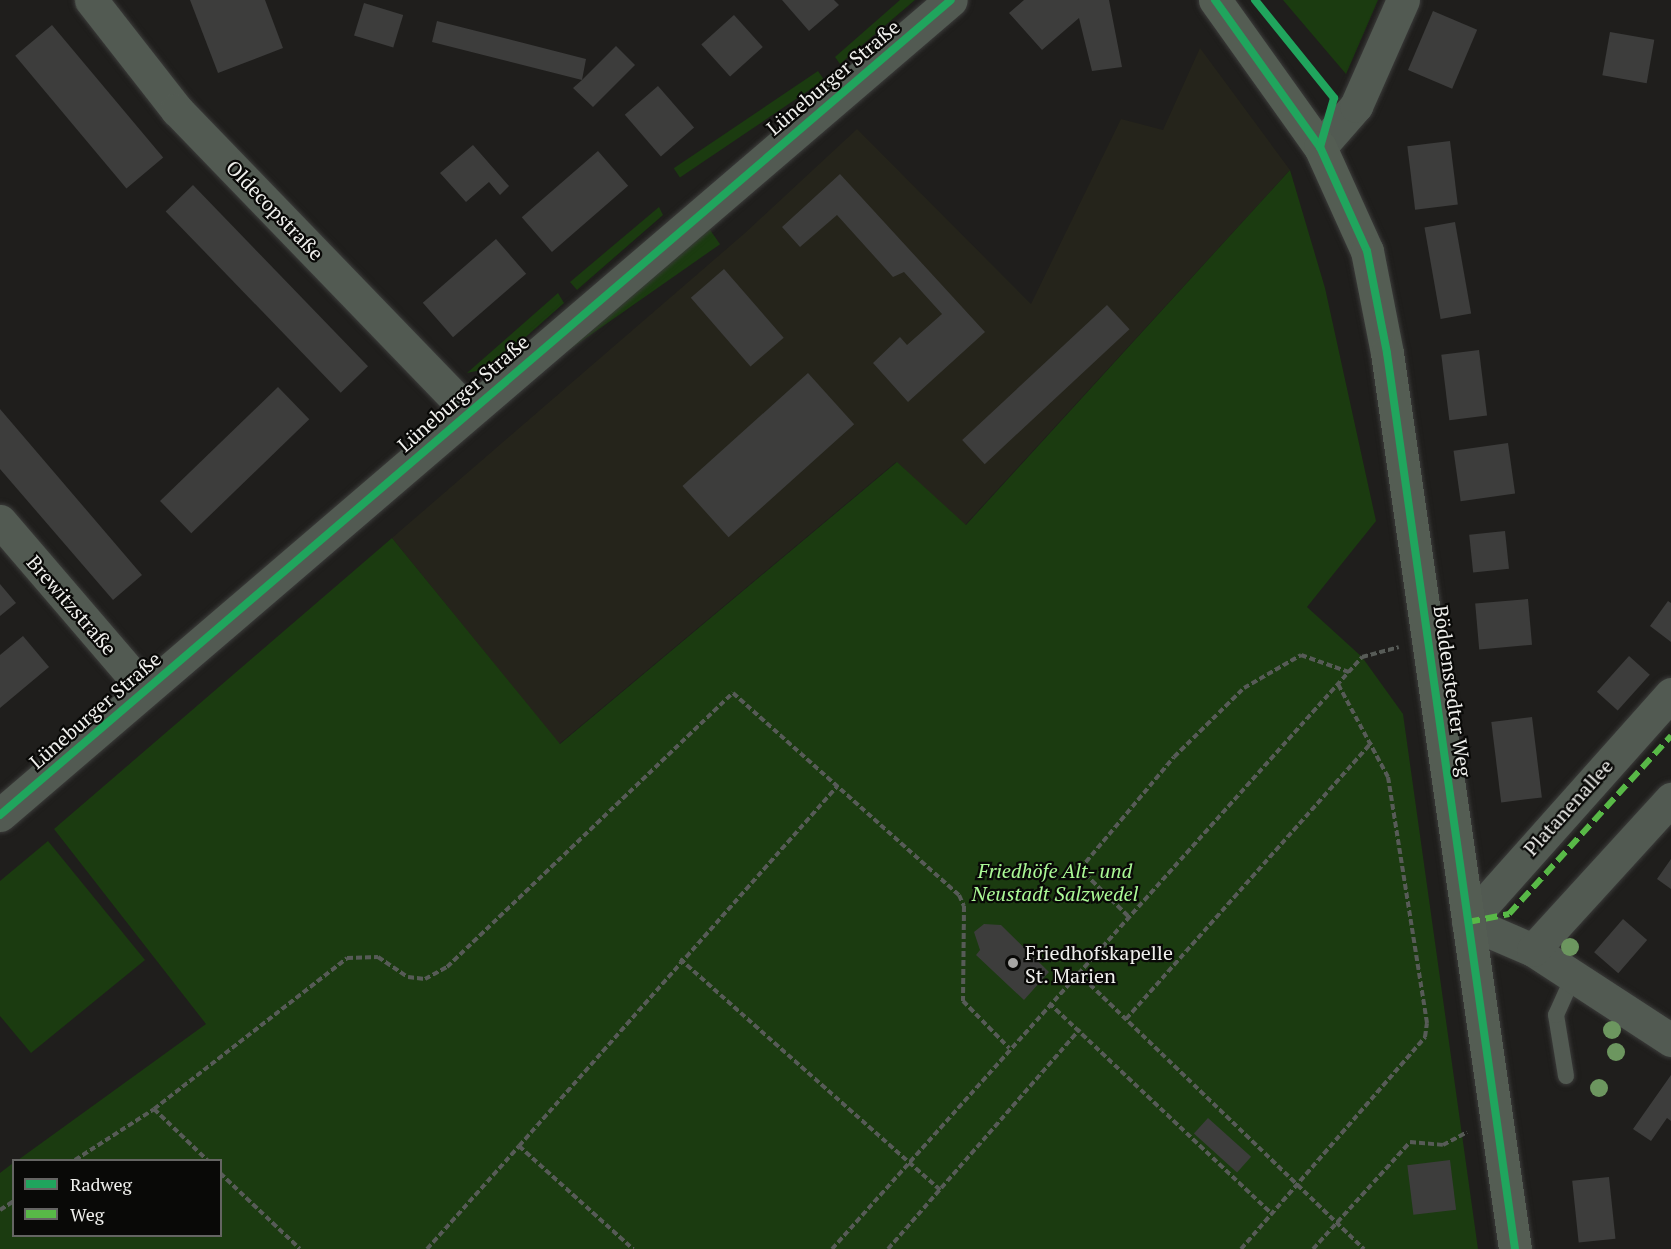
<!DOCTYPE html>
<html>
<head>
<meta charset="utf-8">
<style>
	body { margin:0 }
	#map { position:relative; width:1671px; height:1249px; overflow:hidden; background:#1f1e1c; font-family:"PT Serif",serif }
	div>[style] { position:absolute }
	.built>* { inset:0; background:#25241b }
	.green>* { inset:0; background:#1b3b10; transform-origin:0 0 }
	.building>* { inset:0; background:#3d3d3c; transform-origin:0 0 }
	.path>* { height:4px; margin-top:-2px; transform-origin:0; background:repeating-linear-gradient(90deg,#575b57 0 6px,transparent 0 9px) }
	.roads { filter:drop-shadow(0 0 2px #3b3b3a) drop-shadow(0 0 2px #3b3b3a) }
	.lane>* { height:16px; margin:-8px; padding:0 8px; transform-origin:8px; border-radius:8px; background:#525a52 }
	.street>* { height:33px; margin:-16.5px; padding:0 16.5px; transform-origin:16.5px; border-radius:16.5px; background:#525a52 }
	.secondary>* { height:33px; margin:-16.5px; padding:0 16.5px; transform-origin:16.5px; border-radius:16.5px; background:#545d53 }
	.quiet>* { height:6px; margin-top:-3px; transform-origin:0; background:repeating-linear-gradient(90deg,#58b947 0 12px,transparent 0 18px) }
	.cycleway>* { height:8px; margin:-4px; padding:0 4px; transform-origin:4px; border-radius:4px; background:#20a55d }
	.trees>* { width:18px; height:18px; margin:-9px; border-radius:50%; background:#6c965f }
	.dots>* { width:16px; height:16px; translate:-50% -50%; box-sizing:border-box; border:3px solid #090907; border-radius:50% }
	span { translate:-50% -50%; white-space:nowrap; text-align:center; line-height:1.15; -webkit-text-stroke:4.5px #090907; paint-order:stroke }
	.street-label { font-size:20px; color:#f0f0ed }
	.park-label { font-size:20px; color:#abf996; font-style:italic }
	.poi-label { font-size:20px; color:#f0f0ed }
	.left { translate:0 -50%; text-align:left }
	.legend { position:absolute; left:12px; top:1159px; width:210px; height:78px; box-sizing:border-box; background:#090907; border:2px solid #656563; margin:0; padding:8px 10px; list-style:none; font-size:18px; color:#f0f0ed }
	.legend li { display:flex; align-items:center; gap:12px; height:30px }
	.legend b { width:30px; border:2px solid #656563 }
</style>
</head>
<body>
<div id="map">
	<div class="built">
		<i style="clip-path:polygon(1200px 48px,1290px 170px,965px 525px,896px 462px,559px 744px,392px 538px,745px 233px,857px 129px,1031px 304px,1121px 119px,1163px 130px)"></i>
	</div>
	<div class="green">
		<i style="clip-path:polygon(900px 0,915px 0,840px 64px,835px 57px)"></i>
		<i style="clip-path:polygon(1283px 0,1378px 0,1346px 74px)"></i>
		<i style="left:818px;top:71px;width:11px;height:174px;rotate:56deg"></i>
		<i style="clip-path:polygon(1290px 170px,1325px 288px,1376px 521px,1307px 607px,1362px 657px,1403px 714px,1478px 1249px,0 1249px,0 1173px,13px 1163px,14px 1236px,220px 1236px,220px 1160px,18px 1160px,206px 1024px,54px 829px,392px 538px,560px 744px,897px 462px,966px 525px)"></i>
		<i style="clip-path:polygon(659px 207px,663px 215px,577px 290px,570px 282px)"></i>
		<i style="left:708px;top:227px;width:21px;height:243px;rotate:55deg"></i>
		<i style="clip-path:polygon(558px 293px,564px 303px,491px 368px,467px 373px)"></i>
		<i style="clip-path:polygon(48px 841px,145px 960px,31px 1053px,0 1016px,0 881px)"></i>
	</div>
	<div class="building">
		<i style="clip-path:polygon(190px 0,265px 0,283px 48px,218px 73px)"></i>
		<i style="clip-path:polygon(782px 0,834px 0,839px 5px,809px 31px)"></i>
		<i style="clip-path:polygon(1024px 0,1109px 0,1122px 67px,1092px 71px,1079px 18px,1042px 50px,1009px 13px)"></i>
		<i style="left:364px;top:3px;width:41px;height:34px;rotate:17deg"></i>
		<i style="left:1433px;top:11px;width:48px;height:64px;rotate:23deg"></i>
		<i style="left:734px;top:15px;width:43px;height:44px;rotate:48deg"></i>
		<i style="clip-path:polygon(437px 21px,586px 59px,582px 80px,616px 46px,635px 65px,593px 107px,573px 88px,582px 80px,432px 42px)"></i>
		<i style="left:52px;top:25px;width:173px;height:48px;rotate:50deg"></i>
		<i style="left:1610px;top:32px;width:45px;height:44px;rotate:10deg"></i>
		<i style="left:658px;top:86px;width:55px;height:44px;rotate:49deg"></i>
		<i style="left:1450px;top:141px;width:64px;height:43px;rotate:83deg"></i>
		<i style="clip-path:polygon(473px 145px,509px 186px,500px 195px,489px 182px,466px 202px,440px 173px)"></i>
		<i style="left:598px;top:151px;width:46px;height:101px;rotate:49deg"></i>
		<i style="clip-path:polygon(840px 174px,985px 332px,908px 402px,873px 363px,900px 337px,907px 345px,942px 314px,904px 272px,893px 277px,837px 215px,800px 247px,782px 227px)"></i>
		<i style="left:193px;top:185px;width:252px;height:38px;rotate:46deg"></i>
		<i style="left:1455px;top:222px;width:93px;height:31px;rotate:80deg"></i>
		<i style="left:496px;top:239px;width:46px;height:97px;rotate:49deg"></i>
		<i style="left:724px;top:269px;width:91px;height:44px;rotate:49deg"></i>
		<i style="left:1107px;top:305px;width:33px;height:198px;rotate:47deg"></i>
		<i style="left:1479px;top:350px;width:66px;height:38px;rotate:83deg"></i>
		<i style="left:808px;top:373px;width:69px;height:169px;rotate:48deg"></i>
		<i style="left:278px;top:387px;width:45px;height:164px;rotate:46deg"></i>
		<i style="clip-path:polygon(0 409px,142px 575px,113px 600px,0 469px)"></i>
		<i style="left:1508px;top:443px;width:51px;height:55px;rotate:82deg"></i>
		<i style="left:1505px;top:531px;width:38px;height:36px;rotate:84deg"></i>
		<i style="clip-path:polygon(0 584px,16px 603px,0 616px)"></i>
		<i style="left:1528px;top:599px;width:46px;height:53px;rotate:85deg"></i>
		<i style="clip-path:polygon(1668px 601px,1671px 603px,1671px 642px,1650px 626px)"></i>
		<i style="clip-path:polygon(23px 636px,49px 667px,0 708px,0 655px)"></i>
		<i style="left:1629px;top:656px;width:28px;height:48px;rotate:42deg"></i>
		<i style="left:1532px;top:717px;width:81px;height:41px;rotate:83deg"></i>
		<i style="clip-path:polygon(1671px 859px,1671px 889px,1657px 879px)"></i>
		<i style="left:1623px;top:919px;width:32px;height:44px;rotate:41deg"></i>
		<i style="clip-path:polygon(984px 924px,1001px 925px,1049px 972px,1024px 1000px,976px 955px,980px 950px,974px 932px)"></i>
		<i style="clip-path:polygon(1671px 1075px,1671px 1121px,1667px 1118px,1651px 1141px,1633px 1129px)"></i>
		<i style="left:1208px;top:1118px;width:58px;height:21px;rotate:42deg"></i>
		<i style="left:1450px;top:1160px;width:50px;height:43px;rotate:83deg"></i>
		<i style="left:1609px;top:1177px;width:62px;height:37px;rotate:84deg"></i>
	</div>
	<div class="path">
		<i style="left:1128px;top:916px;width:67px;rotate:-135.6deg"></i>
		<i style="left:1080px;top:869px;width:146px;rotate:-50deg"></i>
		<i style="left:1174px;top:757px;width:98px;rotate:-44.6deg"></i>
		<i style="left:1244px;top:688px;width:66px;rotate:-30.1deg"></i>
		<i style="left:1301px;top:655px;width:51px;rotate:19.5deg"></i>
		<i style="left:680px;top:959px;width:348px;rotate:41.6deg"></i>
		<i style="left:1077px;top:972px;width:399px;rotate:44deg"></i>
		<i style="left:1049px;top:1003px;width:307px;rotate:43.4deg"></i>
		<i style="left:1126px;top:1019px;width:370px;rotate:-48.4deg"></i>
		<i style="left:154px;top:1109px;width:74px;rotate:43.9deg"></i>
		<i style="left:519px;top:1146px;width:480px;rotate:-48.5deg"></i>
		<i style="left:75px;top:1160px;width:94px;rotate:-32.8deg"></i>
		<i style="left:154px;top:1109px;width:245px;rotate:-38deg"></i>
		<i style="left:347px;top:958px;width:31px;rotate:-2deg"></i>
		<i style="left:378px;top:957px;width:36px;rotate:34deg"></i>
		<i style="left:408px;top:977px;width:17px;rotate:7deg"></i>
		<i style="left:425px;top:979px;width:25px;rotate:-29deg"></i>
		<i style="left:447px;top:967px;width:396px;rotate:-43.8deg"></i>
		<i style="left:733px;top:693px;width:303px;rotate:41.8deg"></i>
		<i style="left:959px;top:895px;width:12px;rotate:66deg"></i>
		<i style="left:964px;top:906px;width:95px;rotate:90.6deg"></i>
		<i style="left:963px;top:1001px;width:66px;rotate:45.6deg"></i>
		<i style="left:220px;top:1173px;width:110px;rotate:43.5deg"></i>
		<i style="left:0;top:1210px;width:17px;rotate:-33deg"></i>
		<i style="left:427px;top:1249px;width:138px;rotate:-48.2deg"></i>
		<i style="left:519px;top:1146px;width:154px;rotate:42.1deg"></i>
		<i style="left:832px;top:1249px;width:795px;rotate:-48.16deg"></i>
		<i style="left:1362px;top:657px;width:38px;rotate:-15deg"></i>
		<i style="left:888px;top:1249px;width:292px;rotate:-48.9deg"></i>
		<i style="left:1241px;top:1249px;width:281px;rotate:-49deg"></i>
		<i style="left:1425px;top:1037px;width:14px;rotate:-82deg"></i>
		<i style="left:1427px;top:1023px;width:249px;rotate:-99deg"></i>
		<i style="left:1388px;top:777px;width:106px;rotate:-118.3deg"></i>
		<i style="left:1313px;top:1249px;width:144px;rotate:-47.8deg"></i>
		<i style="left:1410px;top:1142px;width:33px;rotate:5deg"></i>
		<i style="left:1443px;top:1145px;width:27px;rotate:-28deg"></i>
	</div>
	<div class="roads">
		<div class="lane">
			<i style="left:1566px;top:1076px;width:62px;rotate:-99.3deg"></i>
			<i style="left:1556px;top:1015px;width:42px;rotate:-65.9deg"></i>
		</div>
		<div class="street">
			<i style="left:91px;top:0;width:140px;rotate:52deg"></i>
			<i style="left:177px;top:110px;width:419px;rotate:46deg"></i>
			<i style="left:1320px;top:147px;width:55px;rotate:-48.7deg"></i>
			<i style="left:1356px;top:106px;width:116px;rotate:-66.1deg"></i>
			<i style="left:0;top:521px;width:221px;rotate:49.4deg"></i>
			<i style="left:1671px;top:694px;width:305px;rotate:131.7deg"></i>
			<i style="left:1468px;top:922px;width:71px;rotate:23.3deg"></i>
			<i style="left:1533px;top:950px;width:165px;rotate:33.1deg"></i>
			<i style="left:0;top:815px;width:1252px;rotate:-40.6deg"></i>
			<i style="left:1533px;top:950px;width:205px;rotate:-47.6deg"></i>
		</div>
		<div class="secondary">
			<i style="left:1215px;top:0;width:181px;rotate:54.5deg"></i>
			<i style="left:1320px;top:147px;width:114px;rotate:65.7deg"></i>
			<i style="left:1367px;top:251px;width:104px;rotate:78.9deg"></i>
			<i style="left:1387px;top:353px;width:905px;rotate:81.87deg"></i>
		</div>
	</div>
	<div class="quiet">
		<i style="left:1468px;top:922px;width:42px;rotate:-11deg"></i>
		<i style="left:1509px;top:914px;width:241px;rotate:-47.7deg"></i>
	</div>
	<div class="cycleway">
		<i style="left:1215px;top:0;width:181px;rotate:54.5deg"></i>
		<i style="left:1320px;top:147px;width:114px;rotate:65.7deg"></i>
		<i style="left:1367px;top:251px;width:104px;rotate:78.9deg"></i>
		<i style="left:1387px;top:353px;width:905px;rotate:81.87deg"></i>
		<i style="left:1255px;top:0;width:126px;rotate:51.1deg"></i>
		<i style="left:1334px;top:98px;width:51px;rotate:105.9deg"></i>
		<i style="left:0;top:815px;width:1252px;rotate:-40.6deg"></i>
	</div>
	<div class="trees">
		<i style="left:1570px;top:947px"></i>
		<i style="left:1612px;top:1030px"></i>
		<i style="left:1616px;top:1052px"></i>
		<i style="left:1599px;top:1088px"></i>
	</div>
	<div class="dots">
		<i style="left:1013px;top:963px;background:#a7a6a4"></i>
	</div>
	<div class="street-label">
		<span style="left:833px;top:77px;rotate:-40deg">Lüneburger Straße</span>
		<span style="left:275px;top:210px;rotate:46deg">Oldecopstraße</span>
		<span style="left:463px;top:393px;rotate:-41deg">Lüneburger Straße</span>
		<span style="left:72px;top:605px;rotate:49deg">Brewitzstraße</span>
		<span style="left:1453px;top:691px;rotate:82deg">Böddenstedter Weg</span>
		<span style="left:95px;top:710px;rotate:-41deg">Lüneburger Straße</span>
		<span style="left:1568px;top:807px;rotate:-48deg">Platanenallee</span>
	</div>
	<div class="park-label">
		<span style="left:1055px;top:882px">Friedhöfe Alt- und<br>Neustadt Salzwedel</span>
	</div>
	<div class="poi-label">
		<span class="left" style="left:1025px;top:964px">Friedhofskapelle<br>St. Marien</span>
	</div>
	<ul class="legend">
	<li><b style="height:8px;background:#20a55d"></b>Radweg</li>
	<li><b style="height:8px;background:#58b947"></b>Weg</li>
	</ul>
</div>
</body>
</html>
